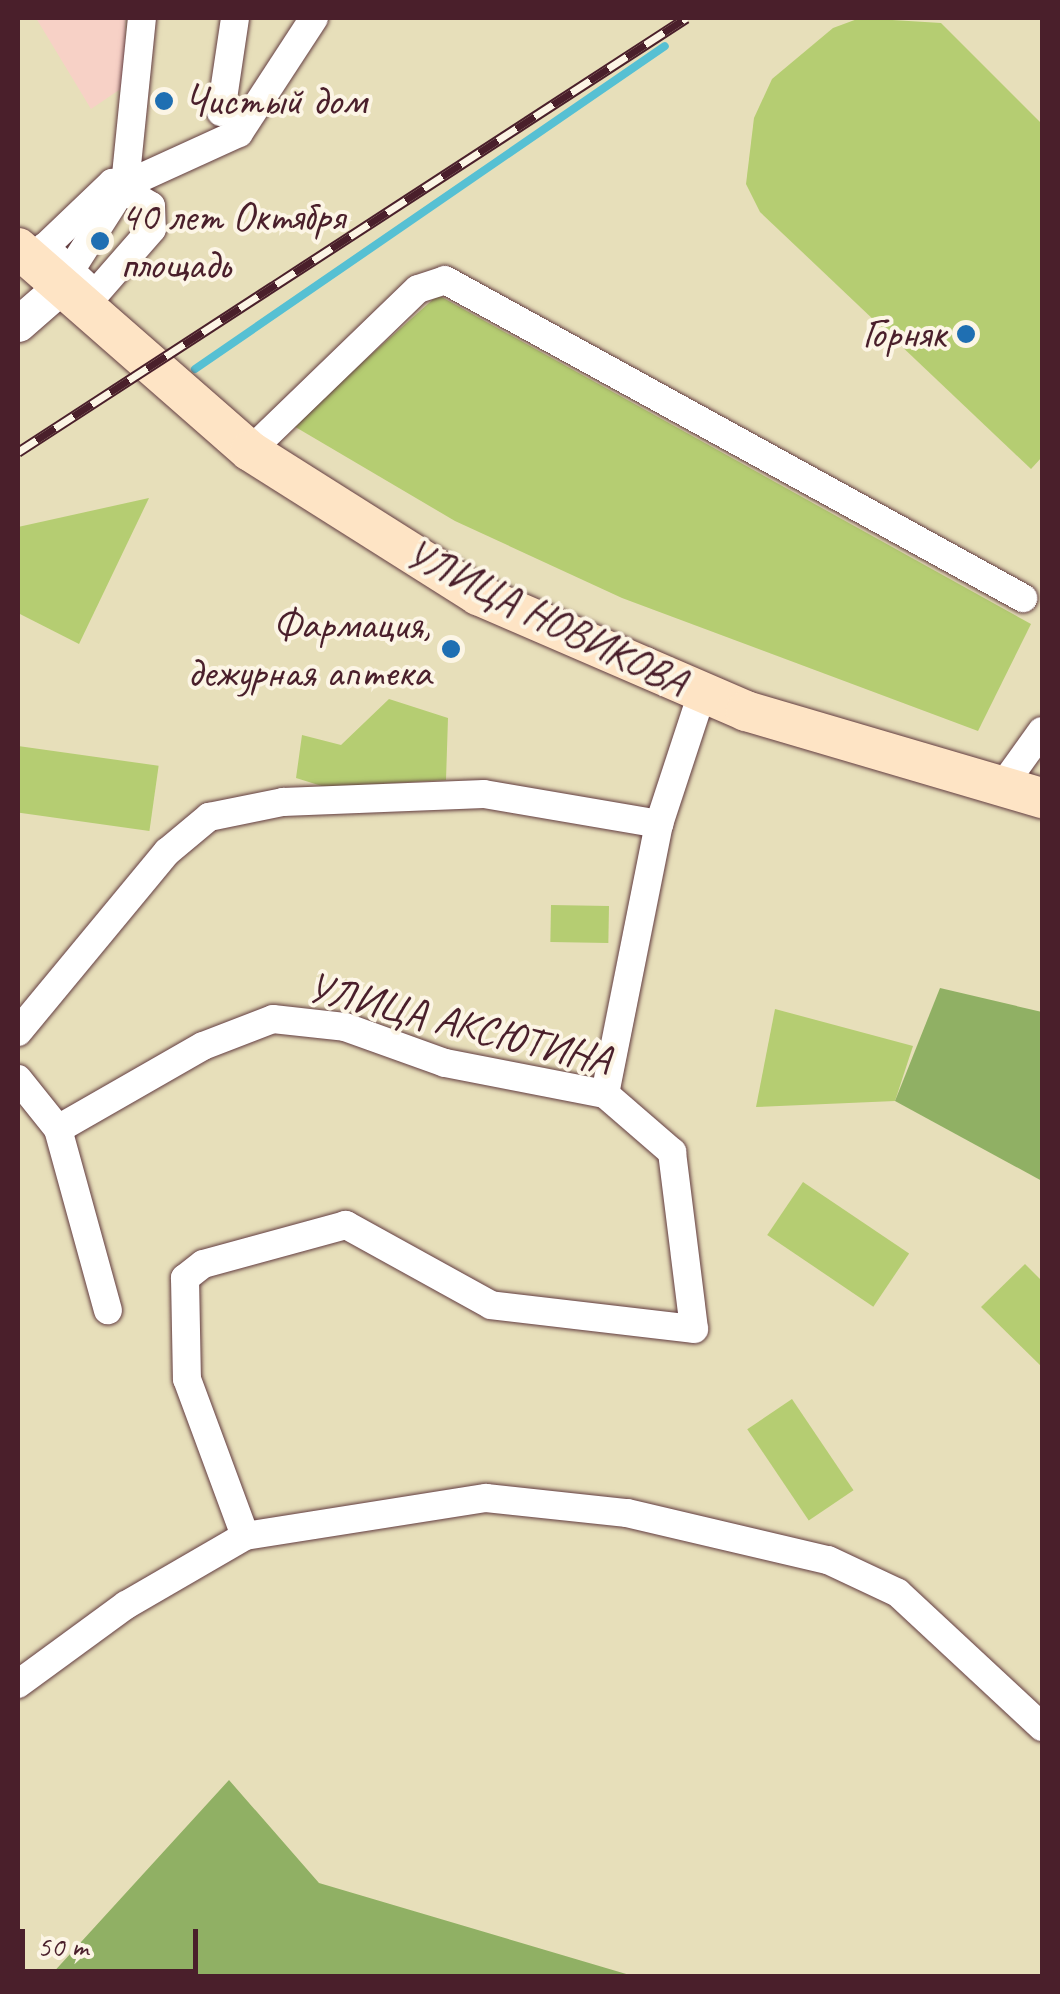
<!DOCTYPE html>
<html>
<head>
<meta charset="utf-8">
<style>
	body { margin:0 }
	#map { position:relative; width:1060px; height:1994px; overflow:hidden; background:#e7dfba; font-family:Caveat,sans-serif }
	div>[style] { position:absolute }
	.built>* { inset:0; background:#f7d1c6 }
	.green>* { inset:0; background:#b5cd72; transform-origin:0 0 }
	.forest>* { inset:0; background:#90b064 }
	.stream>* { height:8px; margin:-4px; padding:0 4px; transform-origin:4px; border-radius:4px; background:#56c0d3 }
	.roads { filter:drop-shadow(0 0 2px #623c40) drop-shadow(0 0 2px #623c40) }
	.minor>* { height:28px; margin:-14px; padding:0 14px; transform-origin:14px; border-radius:14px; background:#fff }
	.tertiary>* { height:35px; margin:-17.5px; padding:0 17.5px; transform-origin:17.5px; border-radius:17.5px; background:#fff }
	.secondary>* { height:40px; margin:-20px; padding:0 20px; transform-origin:20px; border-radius:20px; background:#fee4c5 }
	.rail>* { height:11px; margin-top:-5.5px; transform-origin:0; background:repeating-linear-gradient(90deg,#fcf5e5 0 22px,#4a1f2b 0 44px); box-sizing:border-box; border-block:2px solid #4a1f2b }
	.dots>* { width:28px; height:28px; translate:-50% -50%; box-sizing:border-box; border:5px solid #fcf5e5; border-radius:50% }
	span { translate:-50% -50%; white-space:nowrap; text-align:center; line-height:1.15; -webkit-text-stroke:8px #fcf5e5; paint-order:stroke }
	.poi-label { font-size:42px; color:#4a1f2b }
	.left { translate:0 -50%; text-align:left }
	.right { translate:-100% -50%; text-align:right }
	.street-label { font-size:42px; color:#4a1f2b }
	.frame { position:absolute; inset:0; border:20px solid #4a1f2b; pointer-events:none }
	.scale { position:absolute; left:20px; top:1929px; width:178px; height:45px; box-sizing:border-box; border:5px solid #4a1f2b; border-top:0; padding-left:12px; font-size:30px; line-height:35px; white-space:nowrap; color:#4a1f2b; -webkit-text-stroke:8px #fcf5e5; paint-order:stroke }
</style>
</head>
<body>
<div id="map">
	<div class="built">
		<i style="clip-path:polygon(36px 18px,125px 18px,125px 86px,91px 109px)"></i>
	</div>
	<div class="green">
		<i style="clip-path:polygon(860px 18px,941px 23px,1042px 124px,1042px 457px,1031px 469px,760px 212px,746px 184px,754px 118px,772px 79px,833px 28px)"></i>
		<i style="clip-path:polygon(438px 295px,1031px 624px,978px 731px,622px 598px,455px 521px,292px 425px)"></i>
		<i style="clip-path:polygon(149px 498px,79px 644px,18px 613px,18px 527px)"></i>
		<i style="clip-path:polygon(389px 699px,448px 718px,446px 780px,325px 787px,296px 778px,302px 735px,341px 745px)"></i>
		<i style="left:18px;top:746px;width:142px;height:66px;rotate:8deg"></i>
		<i style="left:551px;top:905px;width:58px;height:37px;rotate:1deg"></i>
		<i style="clip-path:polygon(775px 1009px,913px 1046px,895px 1101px,756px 1107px)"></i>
		<i style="left:803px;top:1182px;width:128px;height:64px;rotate:34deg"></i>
		<i style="clip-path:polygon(1025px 1264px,1042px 1281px,1042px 1367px,981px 1307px)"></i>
		<i style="left:792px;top:1399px;width:110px;height:54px;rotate:56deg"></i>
	</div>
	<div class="forest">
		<i style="clip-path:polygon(940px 988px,1042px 1012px,1042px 1181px,895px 1101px)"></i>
		<i style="clip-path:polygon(229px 1780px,319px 1883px,633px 1976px,50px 1976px)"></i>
	</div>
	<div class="stream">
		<i style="left:195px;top:369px;width:570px;rotate:-34.5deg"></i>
	</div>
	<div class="roads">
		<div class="minor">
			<i style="left:221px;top:112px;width:95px;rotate:-81.5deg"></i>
			<i style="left:112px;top:183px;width:45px;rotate:30.5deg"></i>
			<i style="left:151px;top:206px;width:23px;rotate:88deg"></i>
			<i style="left:152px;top:229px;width:86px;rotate:131.2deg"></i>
			<i style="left:95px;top:294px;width:69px;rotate:-136.8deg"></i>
			<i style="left:45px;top:247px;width:93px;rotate:-43.7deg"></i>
			<i style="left:125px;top:185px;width:125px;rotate:-24.5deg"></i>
			<i style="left:239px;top:133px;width:137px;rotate:-56.9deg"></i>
			<i style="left:61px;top:285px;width:119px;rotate:-57.4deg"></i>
			<i style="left:125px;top:185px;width:168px;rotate:-84.2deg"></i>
			<i style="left:250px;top:451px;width:233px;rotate:-44deg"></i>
			<i style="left:418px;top:289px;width:28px;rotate:-18deg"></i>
			<i style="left:445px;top:280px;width:660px;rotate:28.82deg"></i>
			<i style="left:1001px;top:788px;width:70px;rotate:-54.3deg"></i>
			<i style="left:18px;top:1032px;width:234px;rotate:-50.4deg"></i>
			<i style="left:167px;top:852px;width:55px;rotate:-39.8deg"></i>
			<i style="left:209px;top:817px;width:76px;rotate:-11.5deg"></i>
			<i style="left:283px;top:802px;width:201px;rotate:-2.3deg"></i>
			<i style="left:484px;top:794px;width:178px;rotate:9.7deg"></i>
			<i style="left:18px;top:1079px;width:64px;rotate:51.3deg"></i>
			<i style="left:58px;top:1129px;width:188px;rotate:74.6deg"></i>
			<i style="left:605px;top:1094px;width:275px;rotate:-78.7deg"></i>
			<i style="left:659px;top:824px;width:138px;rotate:-71.8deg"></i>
			<i style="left:58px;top:1129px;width:167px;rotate:-29.8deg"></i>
			<i style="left:203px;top:1046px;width:75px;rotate:-21.1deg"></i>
			<i style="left:273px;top:1019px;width:72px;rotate:6.3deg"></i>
			<i style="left:345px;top:1027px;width:106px;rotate:19.8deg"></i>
			<i style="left:445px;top:1063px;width:163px;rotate:11deg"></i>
			<i style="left:605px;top:1094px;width:89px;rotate:40.9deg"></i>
			<i style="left:672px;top:1152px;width:178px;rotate:82.9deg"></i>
			<i style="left:694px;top:1329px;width:204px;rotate:-173.3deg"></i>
			<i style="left:491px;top:1305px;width:166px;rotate:-151.1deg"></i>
			<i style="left:346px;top:1225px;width:148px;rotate:164.7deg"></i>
			<i style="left:203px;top:1264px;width:23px;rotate:142deg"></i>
			<i style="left:185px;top:1278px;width:101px;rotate:88.9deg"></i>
			<i style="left:187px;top:1379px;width:167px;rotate:69.7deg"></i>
			<i style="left:18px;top:1684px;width:134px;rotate:-36.2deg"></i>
			<i style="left:126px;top:1605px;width:138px;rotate:-30.1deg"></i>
			<i style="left:245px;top:1536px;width:244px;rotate:-9deg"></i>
			<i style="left:486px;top:1498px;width:142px;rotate:6.1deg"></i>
			<i style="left:627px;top:1513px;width:206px;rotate:13.2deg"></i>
			<i style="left:828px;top:1560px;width:77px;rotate:25.2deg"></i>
			<i style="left:898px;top:1593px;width:197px;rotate:42.9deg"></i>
		</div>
		<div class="tertiary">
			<i style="left:18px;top:324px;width:52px;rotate:-41.1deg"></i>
		</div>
		<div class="secondary">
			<i style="left:18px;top:248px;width:308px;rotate:41.2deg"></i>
			<i style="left:250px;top:451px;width:270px;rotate:32.3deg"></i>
			<i style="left:478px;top:595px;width:292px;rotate:23.4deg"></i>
			<i style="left:746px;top:711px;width:309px;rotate:16.4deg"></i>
		</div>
	</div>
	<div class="rail">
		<i style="left:18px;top:452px;width:797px;rotate:-33.01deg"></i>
	</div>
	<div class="dots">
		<i style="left:164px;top:101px;background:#1f6fb2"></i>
		<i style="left:100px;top:241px;background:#1f6fb2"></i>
		<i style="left:966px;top:334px;background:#1f6fb2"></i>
		<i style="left:451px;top:649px;background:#1f6fb2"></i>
	</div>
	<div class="poi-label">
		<span class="left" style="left:184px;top:101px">Чистый дом</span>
		<span class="left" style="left:120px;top:241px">40 лет Октября<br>площадь</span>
		<span class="right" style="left:946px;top:334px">Горняк</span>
		<span class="right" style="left:431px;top:649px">Фармация,<br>дежурная аптека</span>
	</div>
	<div class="street-label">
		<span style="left:546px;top:618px;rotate:26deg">УЛИЦА НОВИКОВА</span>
		<span style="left:459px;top:1024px;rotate:14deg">УЛИЦА АКСЮТИНА</span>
	</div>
	<div class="frame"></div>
	<div class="scale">50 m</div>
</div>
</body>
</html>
